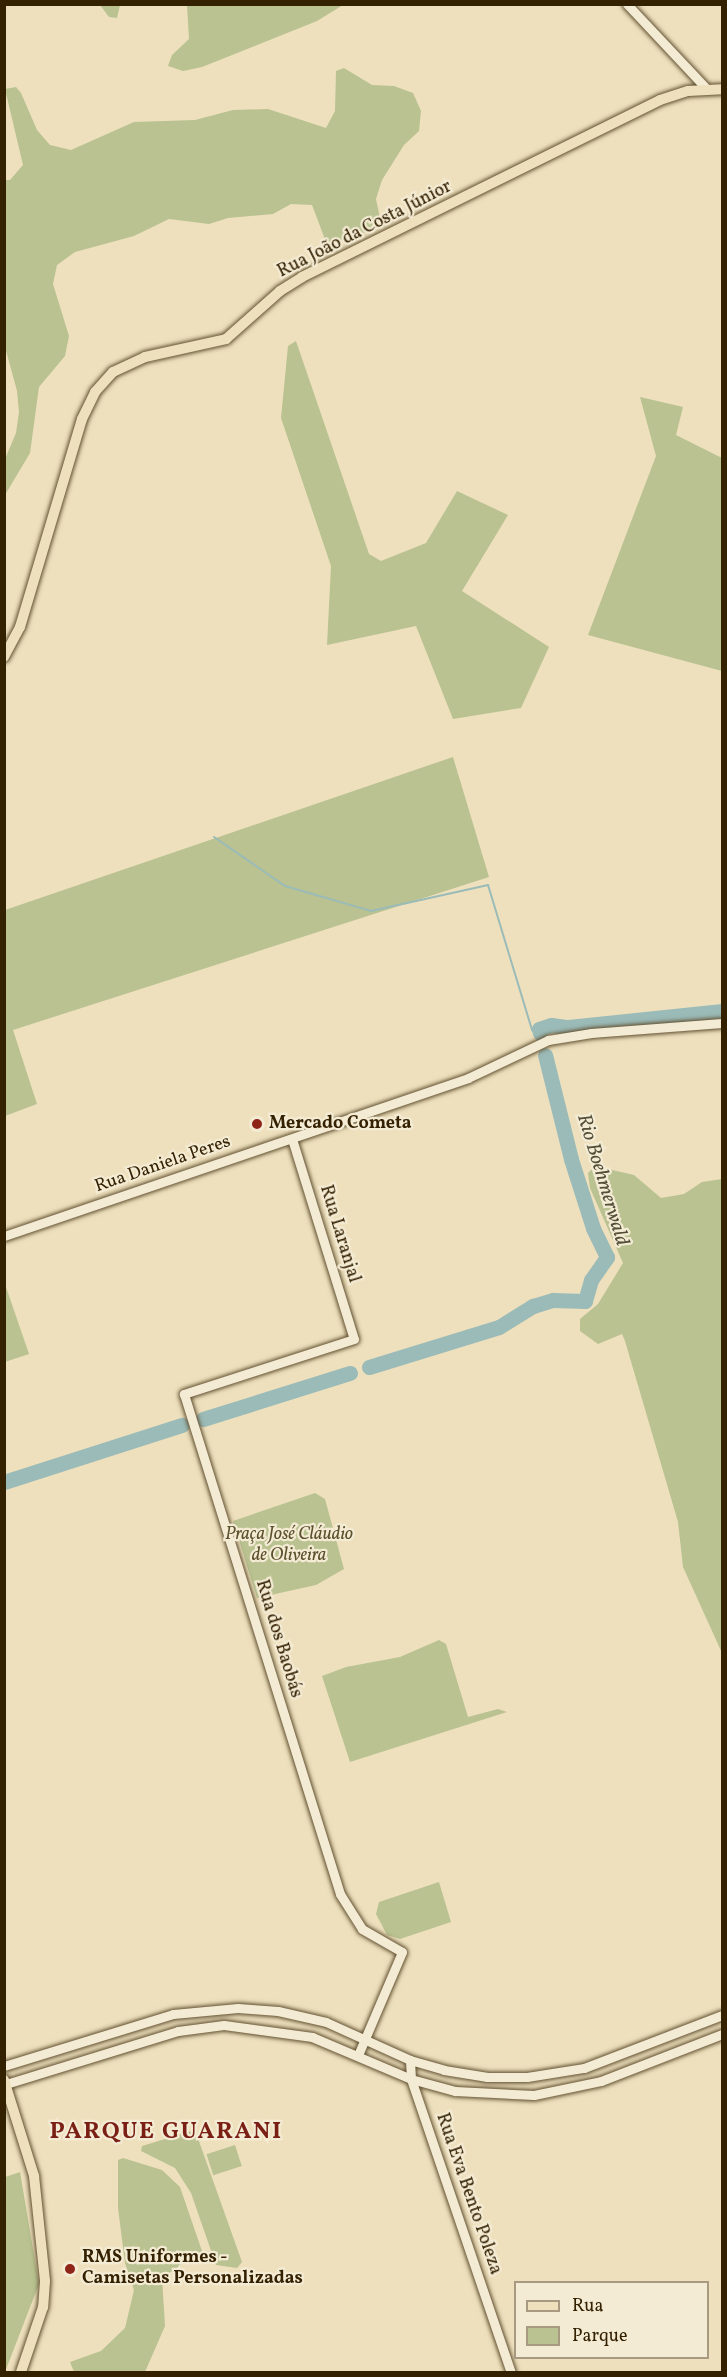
<!DOCTYPE html>
<html>
<head>
<meta charset="utf-8">
<style>
	body { margin:0 }
	#map { position:relative; width:727px; height:2377px; overflow:hidden; background:#eee0bd; font-family:Vollkorn,serif }
	div>[style] { position:absolute }
	.green>* { inset:0; background:#b9c290; transform-origin:0 0 }
	.stream>* { height:2px; margin:-1px; padding:0 1px; transform-origin:1px; border-radius:1px; background:#9bbbb8 }
	.river>* { height:15px; margin:-7.5px; padding:0 7.5px; transform-origin:7.5px; border-radius:7.5px; background:#9bbbb8 }
	.roads { filter:drop-shadow(0 0 2px #625131) drop-shadow(0 0 2px #625131) }
	.minor>* { height:9px; margin:-4.5px; padding:0 4.5px; transform-origin:4.5px; border-radius:4.5px; background:#f4ebd4 }
	.major>* { height:10px; margin:-5px; padding:0 5px; transform-origin:5px; border-radius:5px; background:#eee0bd }
	.dots>* { width:16px; height:16px; translate:-50% -50%; box-sizing:border-box; border:3px solid #f4ebd4; border-radius:50% }
	span { translate:-50% -50%; white-space:nowrap; text-align:center; line-height:1.15; -webkit-text-stroke:4.5px #f4ebd4; paint-order:stroke }
	.street-label { font-size:18px; color:#342102 }
	.poi-label { font-size:18px; color:#342102; font-weight:700 }
	.left { translate:0 -50%; text-align:left }
	.park-label { font-size:18px; color:#5c512d; font-style:italic }
	.water-label { font-size:20px; color:#534f39; font-style:italic }
	.district-label { font-size:24px; color:#7a1f14; font-weight:700; letter-spacing:1.5px }
	.frame { position:absolute; inset:0; border:6px solid #342102; pointer-events:none }
	.legend { position:absolute; left:514px; top:2281px; width:195px; height:78px; box-sizing:border-box; background:#f4ebd4; border:2px solid #a79a80; margin:0; padding:8px 10px; list-style:none; font-size:18px; color:#342102 }
	.legend li { display:flex; align-items:center; gap:12px; height:30px }
	.legend b { width:30px; border:2px solid #a79a80 }
</style>
</head>
<body>
<div id="map">
	<div class="green">
		<i style="clip-path:polygon(100px 5px,120px 5px,117px 18px,109px 17px)"></i>
		<i style="clip-path:polygon(187px 5px,187px 4px,343px 5px,317px 21px,202px 67px,183px 71px,168px 66px,172px 55px,189px 39px)"></i>
		<i style="clip-path:polygon(344px 68px,372px 85px,394px 86px,413px 93px,421px 111px,419px 131px,404px 145px,382px 180px,376px 199px,380px 218px,366px 232px,346px 240px,326px 242px,312px 205px,291px 204px,273px 214px,228px 218px,209px 224px,169px 219px,134px 236px,75px 252px,57px 265px,53px 284px,69px 336px,65px 356px,39px 387px,30px 453px,5px 495px,5px 459px,16px 433px,19px 412px,17px 391px,5px 347px,5px 180px,10px 180px,23px 165px,5px 89px,16px 87px,21px 93px,37px 130px,50px 145px,71px 150px,134px 122px,195px 120px,233px 110px,268px 109px,326px 128px,335px 111px,336px 71px)"></i>
		<i style="clip-path:polygon(296px 341px,369px 554px,381px 561px,426px 543px,457px 491px,508px 515px,462px 591px,549px 647px,521px 708px,453px 719px,416px 626px,327px 645px,331px 566px,281px 418px,288px 346px)"></i>
		<i style="clip-path:polygon(640px 397px,683px 407px,676px 435px,722px 458px,722px 671px,588px 635px,656px 456px)"></i>
		<i style="clip-path:polygon(453px 757px,489px 877px,13px 1030px,37px 1104px,5px 1116px,5px 910px)"></i>
		<i style="clip-path:polygon(595px 1166px,634px 1175px,661px 1198px,684px 1194px,702px 1182px,722px 1179px,722px 1653px,683px 1567px,678px 1522px,625px 1341px,622px 1334px,598px 1344px,580px 1331px,580px 1319px,598px 1304px,623px 1263px,590px 1188px,588px 1173px)"></i>
		<i style="clip-path:polygon(6px 1287px,29px 1354px,5px 1362px,4px 1288px)"></i>
		<i style="clip-path:polygon(315px 1493px,325px 1499px,344px 1569px,316px 1585px,257px 1598px,233px 1521px)"></i>
		<i style="clip-path:polygon(439px 1640px,446px 1644px,468px 1717px,498px 1709px,507px 1712px,350px 1762px,322px 1676px,346px 1667px,400px 1657px)"></i>
		<i style="clip-path:polygon(439px 1882px,451px 1922px,400px 1939px,387px 1935px,376px 1914px,379px 1902px)"></i>
		<i style="clip-path:polygon(195px 2130px,242px 2262px,237px 2268px,216px 2265px,191px 2193px,175px 2168px,141px 2151px,142px 2146px)"></i>
		<i style="left:235px;top:2145px;width:22px;height:30px;rotate:72deg"></i>
		<i style="clip-path:polygon(123px 2158px,162px 2170px,180px 2187px,202px 2251px,162px 2278px,165px 2326px,145px 2372px,74px 2372px,70px 2362px,101px 2351px,125px 2328px,134px 2290px,125px 2263px,118px 2208px,118px 2160px)"></i>
		<i style="clip-path:polygon(20px 2172px,39px 2284px,5px 2372px,5px 2177px)"></i>
	</div>
	<div class="stream">
		<i style="left:214px;top:837px;width:86px;rotate:34.6deg"></i>
		<i style="left:285px;top:886px;width:90px;rotate:16.2deg"></i>
		<i style="left:371px;top:911px;width:120px;rotate:-12.5deg"></i>
		<i style="left:488px;top:885px;width:152px;rotate:73.1deg"></i>
		<i style="left:532px;top:1030px;width:7px;rotate:-8deg"></i>
	</div>
	<div class="river">
		<i style="left:540px;top:1033px;width:4px;rotate:-104deg"></i>
		<i style="left:539px;top:1029px;width:13px;rotate:-18deg"></i>
		<i style="left:551px;top:1025px;width:17px;rotate:7deg"></i>
		<i style="left:568px;top:1027px;width:155px;rotate:-5.9deg"></i>
		<i style="left:369px;top:1367px;width:136px;rotate:-17.1deg"></i>
		<i style="left:499px;top:1327px;width:40px;rotate:-32deg"></i>
		<i style="left:533px;top:1306px;width:21px;rotate:-17deg"></i>
		<i style="left:553px;top:1300px;width:32px;rotate:2deg"></i>
		<i style="left:585px;top:1301px;width:22px;rotate:-74deg"></i>
		<i style="left:591px;top:1280px;width:28px;rotate:-55deg"></i>
		<i style="left:607px;top:1257px;width:32px;rotate:-116deg"></i>
		<i style="left:593px;top:1228px;width:72px;rotate:-107.7deg"></i>
		<i style="left:571px;top:1159px;width:107px;rotate:-104deg"></i>
		<i style="left:203px;top:1419px;width:154px;rotate:-17.4deg"></i>
		<i style="left:4px;top:1482px;width:187px;rotate:-17.8deg"></i>
	</div>
	<div class="roads">
		<div class="minor">
			<i style="left:627px;top:4px;width:115px;rotate:46.8deg"></i>
			<i style="left:292px;top:1139px;width:209px;rotate:72.8deg"></i>
			<i style="left:354px;top:1339px;width:179px;rotate:162.1deg"></i>
			<i style="left:184px;top:1394px;width:524px;rotate:72.67deg"></i>
			<i style="left:340px;top:1894px;width:41px;rotate:57.8deg"></i>
			<i style="left:362px;top:1929px;width:46px;rotate:29.9deg"></i>
			<i style="left:402px;top:1952px;width:112px;rotate:113.1deg"></i>
			<i style="left:4px;top:1236px;width:490px;rotate:-18.8deg"></i>
			<i style="left:468px;top:1078px;width:89px;rotate:-25.4deg"></i>
			<i style="left:548px;top:1040px;width:44px;rotate:-9.2deg"></i>
			<i style="left:591px;top:1033px;width:131px;rotate:-4.4deg"></i>
			<i style="left:410px;top:2060px;width:19px;rotate:87deg"></i>
			<i style="left:411px;top:2079px;width:310px;rotate:71.2deg"></i>
			<i style="left:4px;top:2066px;width:177px;rotate:-17.1deg"></i>
			<i style="left:173px;top:2014px;width:65px;rotate:-5.3deg"></i>
			<i style="left:238px;top:2008px;width:40px;rotate:4.3deg"></i>
			<i style="left:278px;top:2011px;width:49px;rotate:12.9deg"></i>
			<i style="left:326px;top:2022px;width:92px;rotate:24.3deg"></i>
			<i style="left:410px;top:2060px;width:35px;rotate:16deg"></i>
			<i style="left:444px;top:2070px;width:44px;rotate:9.2deg"></i>
			<i style="left:487px;top:2077px;width:40px"></i>
			<i style="left:527px;top:2077px;width:58px;rotate:-9deg"></i>
			<i style="left:584px;top:2068px;width:148px;rotate:-21deg"></i>
			<i style="left:6px;top:2084px;width:180px;rotate:-17.1deg"></i>
			<i style="left:178px;top:2031px;width:46px;rotate:-7.4deg"></i>
			<i style="left:224px;top:2025px;width:89px;rotate:7.8deg"></i>
			<i style="left:312px;top:2037px;width:108px;rotate:23deg"></i>
			<i style="left:411px;top:2079px;width:46px;rotate:15.3deg"></i>
			<i style="left:455px;top:2091px;width:79px;rotate:2.9deg"></i>
			<i style="left:534px;top:2095px;width:68px;rotate:-11.8deg"></i>
			<i style="left:601px;top:2081px;width:130px;rotate:-21.2deg"></i>
		</div>
		<div class="major">
			<i style="left:4px;top:657px;width:34px;rotate:-62deg"></i>
			<i style="left:20px;top:627px;width:217px;rotate:-73.4deg"></i>
			<i style="left:82px;top:419px;width:30px;rotate:-64deg"></i>
			<i style="left:95px;top:392px;width:27px;rotate:-48deg"></i>
			<i style="left:113px;top:372px;width:35px;rotate:-25deg"></i>
			<i style="left:145px;top:357px;width:83px;rotate:-12.5deg"></i>
			<i style="left:226px;top:339px;width:72px;rotate:-41.6deg"></i>
			<i style="left:280px;top:291px;width:26px;rotate:-32deg"></i>
			<i style="left:302px;top:277px;width:399px;rotate:-26.3deg"></i>
			<i style="left:660px;top:100px;width:29px;rotate:-18deg"></i>
			<i style="left:688px;top:91px;width:34px;rotate:-3deg"></i>
			<i style="left:4px;top:2080px;width:101px;rotate:72.6deg"></i>
			<i style="left:34px;top:2176px;width:106px;rotate:84deg"></i>
			<i style="left:45px;top:2281px;width:26px;rotate:94deg"></i>
			<i style="left:43px;top:2307px;width:69px;rotate:108.7deg"></i>
		</div>
	</div>
	<div class="dots">
		<i style="left:257px;top:1124px;background:#8f2418"></i>
		<i style="left:70px;top:2269px;background:#8f2418"></i>
	</div>
	<div class="street-label">
		<span style="left:365px;top:230px;rotate:-27deg">Rua João da Costa Júnior</span>
		<span style="left:163px;top:1165px;rotate:-19deg">Rua Daniela Peres</span>
		<span style="left:339px;top:1234px;rotate:73deg">Rua Laranjal</span>
		<span style="left:278px;top:1639px;rotate:73deg">Rua dos Baobás</span>
		<span style="left:468px;top:2194px;rotate:71deg">Rua Eva Bento Poleza</span>
	</div>
	<div class="poi-label">
		<span class="left" style="left:269px;top:1124px">Mercado Cometa</span>
		<span class="left" style="left:82px;top:2269px">RMS Uniformes -<br>Camisetas Personalizadas</span>
	</div>
	<div class="park-label">
		<span style="left:289px;top:1546px">Praça José Cláudio<br>de Oliveira</span>
	</div>
	<div class="water-label">
		<span style="left:602px;top:1180px;rotate:73deg">Rio Boehmerwald</span>
	</div>
	<div class="district-label">
		<span style="left:166px;top:2133px">PARQUE GUARANI</span>
	</div>
	<div class="frame"></div>
	<ul class="legend">
	<li><b style="height:8px;background:#eee0bd"></b>Rua</li>
	<li><b style="height:16px;background:#b9c290"></b>Parque</li>
	</ul>
</div>
</body>
</html>
